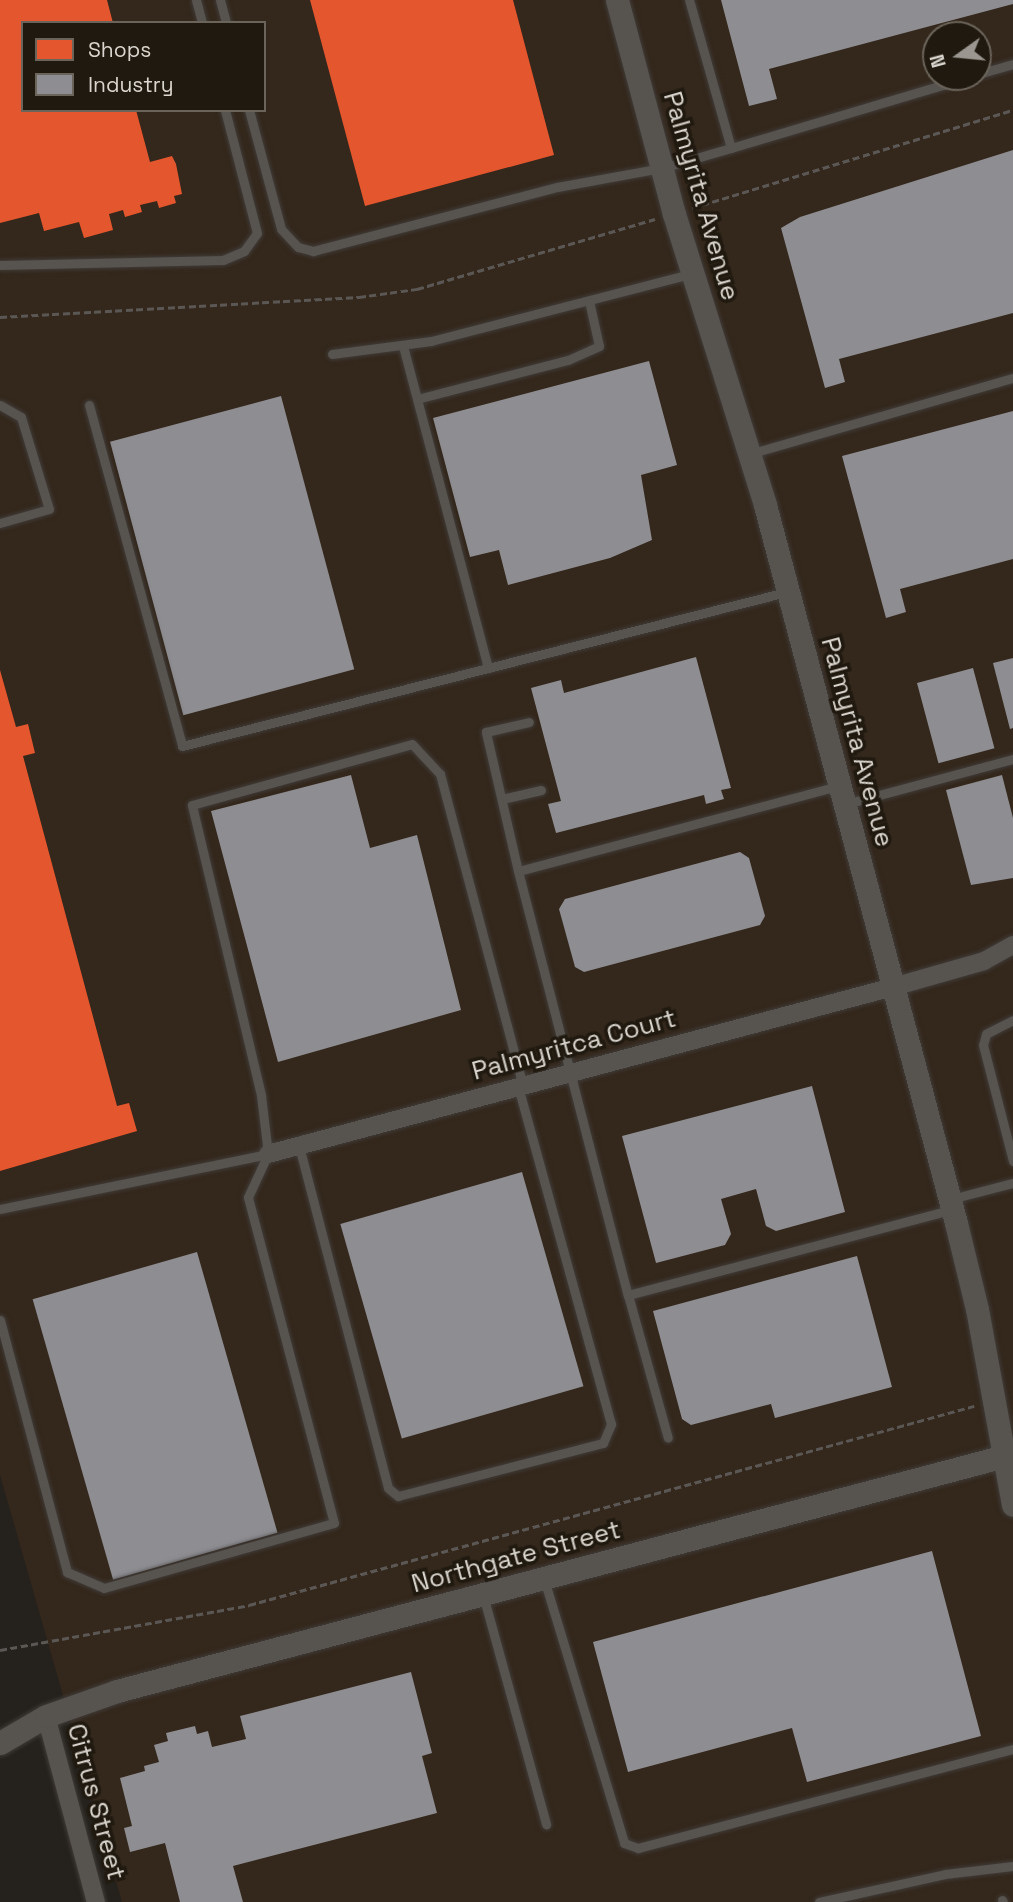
<!DOCTYPE html>
<html>
<head>
<meta charset="utf-8">
<style>
	body { margin:0 }
	#map { position:relative; width:1013px; height:1902px; overflow:hidden; background:#25211c; font-family:"Space Grotesk",sans-serif }
	div>[style] { position:absolute }
	.industrial>* { inset:0; background:#34271b }
	.shops>* { inset:0; background:#e4572e }
	.industry>* { inset:0; background:#8d8d92; transform-origin:0 0 }
	.path>* { height:2.5px; margin-top:-1.25px; transform-origin:0; background:repeating-linear-gradient(90deg,#5a5754 0 7px,transparent 0 10.5px) }
	.roads { filter:drop-shadow(0 0 2px #3f3b38) drop-shadow(0 0 2px #3f3b38) }
	.service>* { height:9px; margin:-4.5px; padding:0 4.5px; transform-origin:4.5px; border-radius:4.5px; background:#57534f }
	.minor>* { height:18px; margin:-9px; padding:0 9px; transform-origin:9px; border-radius:9px; background:#57534f }
	.tertiary>* { height:23px; margin:-11.5px; padding:0 11.5px; transform-origin:11.5px; border-radius:11.5px; background:#57534f }
	span { translate:-50% -50%; white-space:nowrap; text-align:center; line-height:1.15; -webkit-text-stroke:7px #1f190f; paint-order:stroke }
	.street-label { font-size:26px; color:#dad5ce }
	.legend { position:absolute; left:21px; top:21px; width:245px; height:91px; box-sizing:border-box; background:#1f190f; border:2px solid #6a645b; margin:0; padding:9px 12px; list-style:none; font-size:21px; color:#dad5ce }
	.legend li { display:flex; align-items:center; gap:14px; height:35px }
	.legend b { width:35px; border:2px solid #6a645b }
	.north { position:absolute; left:922px; top:21px; width:70px; height:70px; box-sizing:border-box; background:#1f190f; border:2px solid #6a645b; border-radius:50%; rotate:255deg; font-size:19px; font-weight:700; line-height:28px; text-align:center; color:#dad5ce }
	.north::after { content:''; display:block; margin:auto; width:24px; height:32px; background:#9b9690; clip-path:polygon(50% 0,100% 100%,50% 72%,0 100%) }
</style>
</head>
<body>
<div id="map">
	<div class="industrial">
		<i style="clip-path:polygon(evenodd,0 0,1013px 0,1013px 1902px,122px 1902px,0 1475px,0 0,23px 23px,264px 23px,264px 110px,23px 110px,23px 23px,0 0,936px 35px,978px 35px,978px 77px,936px 77px,936px 35px)"></i>
	</div>
	<div class="shops">
		<i style="clip-path:polygon(0 0,107px 0,113px 23px,23px 23px,23px 110px,136px 110px,150px 162px,172px 156px,176px 164px,182px 194px,174px 196px,176px 203px,159px 208px,157px 201px,140px 205px,142px 212px,125px 217px,123px 210px,109px 214px,113px 230px,84px 238px,79px 222px,44px 231px,39px 213px,0 223px)"></i>
		<i style="clip-path:polygon(310px 0,513px 0,554px 155px,365px 206px)"></i>
		<i style="clip-path:polygon(0 670px,16px 727px,28px 724px,35px 753px,23px 756px,117px 1106px,129px 1103px,137px 1131px,0 1171px)"></i>
	</div>
	<div class="industry">
		<i style="clip-path:polygon(721px 0,1013px 0,1013px 4px,769px 69px,777px 99px,749px 106px)"></i>
		<i style="clip-path:polygon(1013px 150px,1013px 313px,839px 359px,845px 382px,825px 388px,781px 228px,800px 217px)"></i>
		<i style="clip-path:polygon(649px 361px,677px 465px,641px 475px,652px 540px,610px 558px,508px 585px,499px 550px,470px 557px,433px 418px)"></i>
		<i style="left:281px;top:396px;width:283px;height:177px;rotate:75deg"></i>
		<i style="clip-path:polygon(1013px 411px,1013px 559px,900px 589px,906px 612px,886px 618px,842px 456px)"></i>
		<i style="clip-path:polygon(696px 657px,731px 788px,721px 790px,724px 799px,706px 804px,704px 795px,556px 833px,548px 804px,561px 801px,531px 688px,561px 680px,564px 693px)"></i>
		<i style="clip-path:polygon(1013px 658px,1013px 728px,1010px 729px,993px 663px)"></i>
		<i style="left:973px;top:668px;width:83px;height:58px;rotate:75deg"></i>
		<i style="clip-path:polygon(351px 775px,370px 848px,417px 835px,461px 1010px,278px 1062px,211px 811px)"></i>
		<i style="clip-path:polygon(1002px 775px,1013px 818px,1013px 878px,971px 885px,946px 790px)"></i>
		<i style="clip-path:polygon(740px 852px,749px 858px,765px 916px,760px 925px,584px 972px,575px 967px,559px 909px,565px 899px)"></i>
		<i style="clip-path:polygon(812px 1086px,845px 1212px,776px 1231px,766px 1226px,756px 1189px,721px 1199px,731px 1234px,725px 1245px,656px 1263px,622px 1136px)"></i>
		<i style="left:522px;top:1172px;width:223px;height:189px;rotate:74deg"></i>
		<i style="left:197px;top:1252px;width:292px;height:171px;rotate:74deg"></i>
		<i style="clip-path:polygon(857px 1256px,892px 1387px,775px 1418px,771px 1404px,691px 1425px,682px 1419px,653px 1311px)"></i>
		<i style="clip-path:polygon(932px 1551px,981px 1736px,807px 1782px,792px 1728px,628px 1772px,593px 1642px)"></i>
		<i style="clip-path:polygon(411px 1672px,432px 1753px,422px 1756px,437px 1813px,233px 1866px,243px 1902px,180px 1902px,165px 1843px,130px 1852px,124px 1828px,132px 1826px,120px 1778px,145px 1771px,144px 1766px,159px 1762px,154px 1745px,168px 1741px,166px 1733px,195px 1726px,197px 1734px,208px 1731px,212px 1747px,246px 1739px,240px 1716px)"></i>
	</div>
	<div class="path">
		<i style="left:692px;top:208px;width:336px;rotate:-17deg"></i>
		<i style="left:0;top:317px;width:360px;rotate:-3.2deg"></i>
		<i style="left:359px;top:297px;width:59px;rotate:-7.9deg"></i>
		<i style="left:417px;top:289px;width:248px;rotate:-16.4deg"></i>
		<i style="left:0;top:1650px;width:253px;rotate:-10.2deg"></i>
		<i style="left:249px;top:1605px;width:752px;rotate:-15.35deg"></i>
	</div>
	<div class="roads">
		<div class="service">
			<i style="left:196px;top:0;width:24px;rotate:75deg"></i>
			<i style="left:220px;top:0;width:24px;rotate:75deg"></i>
			<i style="left:978px;top:74px;width:36px;rotate:-16deg"></i>
			<i style="left:249px;top:110px;width:123px;rotate:74.9deg"></i>
			<i style="left:281px;top:229px;width:25px;rotate:47deg"></i>
			<i style="left:298px;top:247px;width:16px;rotate:15deg"></i>
			<i style="left:313px;top:251px;width:252px;rotate:-14.7deg"></i>
			<i style="left:557px;top:187px;width:107px;rotate:-10.3deg"></i>
			<i style="left:662px;top:168px;width:72px;rotate:-16.2deg"></i>
			<i style="left:731px;top:148px;width:154px;rotate:-105.8deg"></i>
			<i style="left:731px;top:148px;width:248px;rotate:-16.6deg"></i>
			<i style="left:0;top:265px;width:223px;rotate:-1.3deg"></i>
			<i style="left:223px;top:260px;width:23px;rotate:-23deg"></i>
			<i style="left:244px;top:251px;width:22px;rotate:-54deg"></i>
			<i style="left:257px;top:233px;width:127px;rotate:-104.6deg"></i>
			<i style="left:403px;top:346px;width:333px;rotate:75.2deg"></i>
			<i style="left:332px;top:354px;width:100px;rotate:-7.5deg"></i>
			<i style="left:431px;top:341px;width:268px;rotate:-14.5deg"></i>
			<i style="left:417px;top:399px;width:156px;rotate:-14.5deg"></i>
			<i style="left:568px;top:360px;width:34px;rotate:-24deg"></i>
			<i style="left:599px;top:346px;width:46px;rotate:-102.5deg"></i>
			<i style="left:0;top:405px;width:24px;rotate:30deg"></i>
			<i style="left:21px;top:417px;width:96px;rotate:73.1deg"></i>
			<i style="left:49px;top:509px;width:51px;rotate:164.1deg"></i>
			<i style="left:89px;top:405px;width:353px;rotate:74.7deg"></i>
			<i style="left:182px;top:746px;width:623px;rotate:-14.3deg"></i>
			<i style="left:749px;top:454px;width:275px;rotate:-16.1deg"></i>
			<i style="left:838px;top:786px;width:331px;rotate:165.1deg"></i>
			<i style="left:518px;top:871px;width:438px;rotate:75.5deg"></i>
			<i style="left:628px;top:1295px;width:333px;rotate:-14.8deg"></i>
			<i style="left:502px;top:799px;width:40px;rotate:-13deg"></i>
			<i style="left:846px;top:804px;width:173px;rotate:-15.1deg"></i>
			<i style="left:518px;top:871px;width:143px;rotate:-103deg"></i>
			<i style="left:486px;top:732px;width:44px;rotate:-13.1deg"></i>
			<i style="left:1013px;top:1020px;width:30px;rotate:153deg"></i>
			<i style="left:986px;top:1034px;width:11px;rotate:105deg"></i>
			<i style="left:983px;top:1045px;width:120px;rotate:75.5deg"></i>
			<i style="left:299px;top:1146px;width:353px;rotate:75.4deg"></i>
			<i style="left:388px;top:1488px;width:13px;rotate:39deg"></i>
			<i style="left:398px;top:1496px;width:212px;rotate:-14.5deg"></i>
			<i style="left:603px;top:1443px;width:21px;rotate:-67deg"></i>
			<i style="left:611px;top:1424px;width:350px;rotate:-105.4deg"></i>
			<i style="left:951px;top:1199px;width:64px;rotate:-14.5deg"></i>
			<i style="left:0;top:1209px;width:274px;rotate:-11.6deg"></i>
			<i style="left:628px;top:1295px;width:148px;rotate:74.4deg"></i>
			<i style="left:0;top:1320px;width:261px;rotate:75.1deg"></i>
			<i style="left:67px;top:1572px;width:40px;rotate:23.4deg"></i>
			<i style="left:104px;top:1588px;width:239px;rotate:-15.8deg"></i>
			<i style="left:334px;top:1523px;width:337px;rotate:-104.8deg"></i>
			<i style="left:248px;top:1197px;width:47px;rotate:-65.1deg"></i>
			<i style="left:268px;top:1154px;width:59px;rotate:-96.8deg"></i>
			<i style="left:261px;top:1095px;width:298px;rotate:-103.4deg"></i>
			<i style="left:192px;top:805px;width:228px;rotate:-15.5deg"></i>
			<i style="left:412px;top:744px;width:41px;rotate:47deg"></i>
			<i style="left:440px;top:774px;width:323px;rotate:75.1deg"></i>
			<i style="left:544px;top:1579px;width:276px;rotate:73.1deg"></i>
			<i style="left:624px;top:1843px;width:15px;rotate:20deg"></i>
			<i style="left:638px;top:1848px;width:388px;rotate:-14.8deg"></i>
			<i style="left:483px;top:1595px;width:238px;rotate:74.6deg"></i>
			<i style="left:1002px;top:1900px;width:2px;rotate:63deg"></i>
			<i style="left:819px;top:1902px;width:129px;rotate:-12.5deg"></i>
			<i style="left:945px;top:1874px;width:68px;rotate:-6.7deg"></i>
		</div>
		<div class="minor">
			<i style="left:268px;top:1154px;width:647px;rotate:-14.96deg"></i>
			<i style="left:893px;top:987px;width:95px;rotate:-15.9deg"></i>
			<i style="left:984px;top:961px;width:33px;rotate:-29deg"></i>
			<i style="left:46px;top:1716px;width:193px;rotate:75deg"></i>
		</div>
		<div class="tertiary">
			<i style="left:617px;top:0;width:221px;rotate:75.1deg"></i>
			<i style="left:674px;top:214px;width:305px;rotate:72.6deg"></i>
			<i style="left:765px;top:505px;width:743px;rotate:75.1deg"></i>
			<i style="left:956px;top:1223px;width:89px;rotate:76.3deg"></i>
			<i style="left:977px;top:1309px;width:199px;rotate:79.6deg"></i>
			<i style="left:0;top:1743px;width:53px;rotate:-30.4deg"></i>
			<i style="left:46px;top:1716px;width:75px;rotate:-19.4deg"></i>
			<i style="left:117px;top:1691px;width:914px;rotate:-14.83deg"></i>
		</div>
	</div>
	<div class="street-label">
		<span style="left:701px;top:196px;rotate:74deg">Palmyrita Avenue</span>
		<span style="left:857px;top:742px;rotate:75deg">Palmyrita Avenue</span>
		<span style="left:574px;top:1045px;rotate:-15deg">Palmyritca Court</span>
		<span style="left:516px;top:1557px;rotate:-15deg">Northgate Street</span>
		<span style="left:96px;top:1802px;rotate:75deg">Citrus Street</span>
	</div>
	<ul class="legend">
	<li><b style="height:19px;background:#e4572e"></b>Shops</li>
	<li><b style="height:19px;background:#8d8d92"></b>Industry</li>
	</ul>
	<div class="north">N</div>
</div>
</body>
</html>
